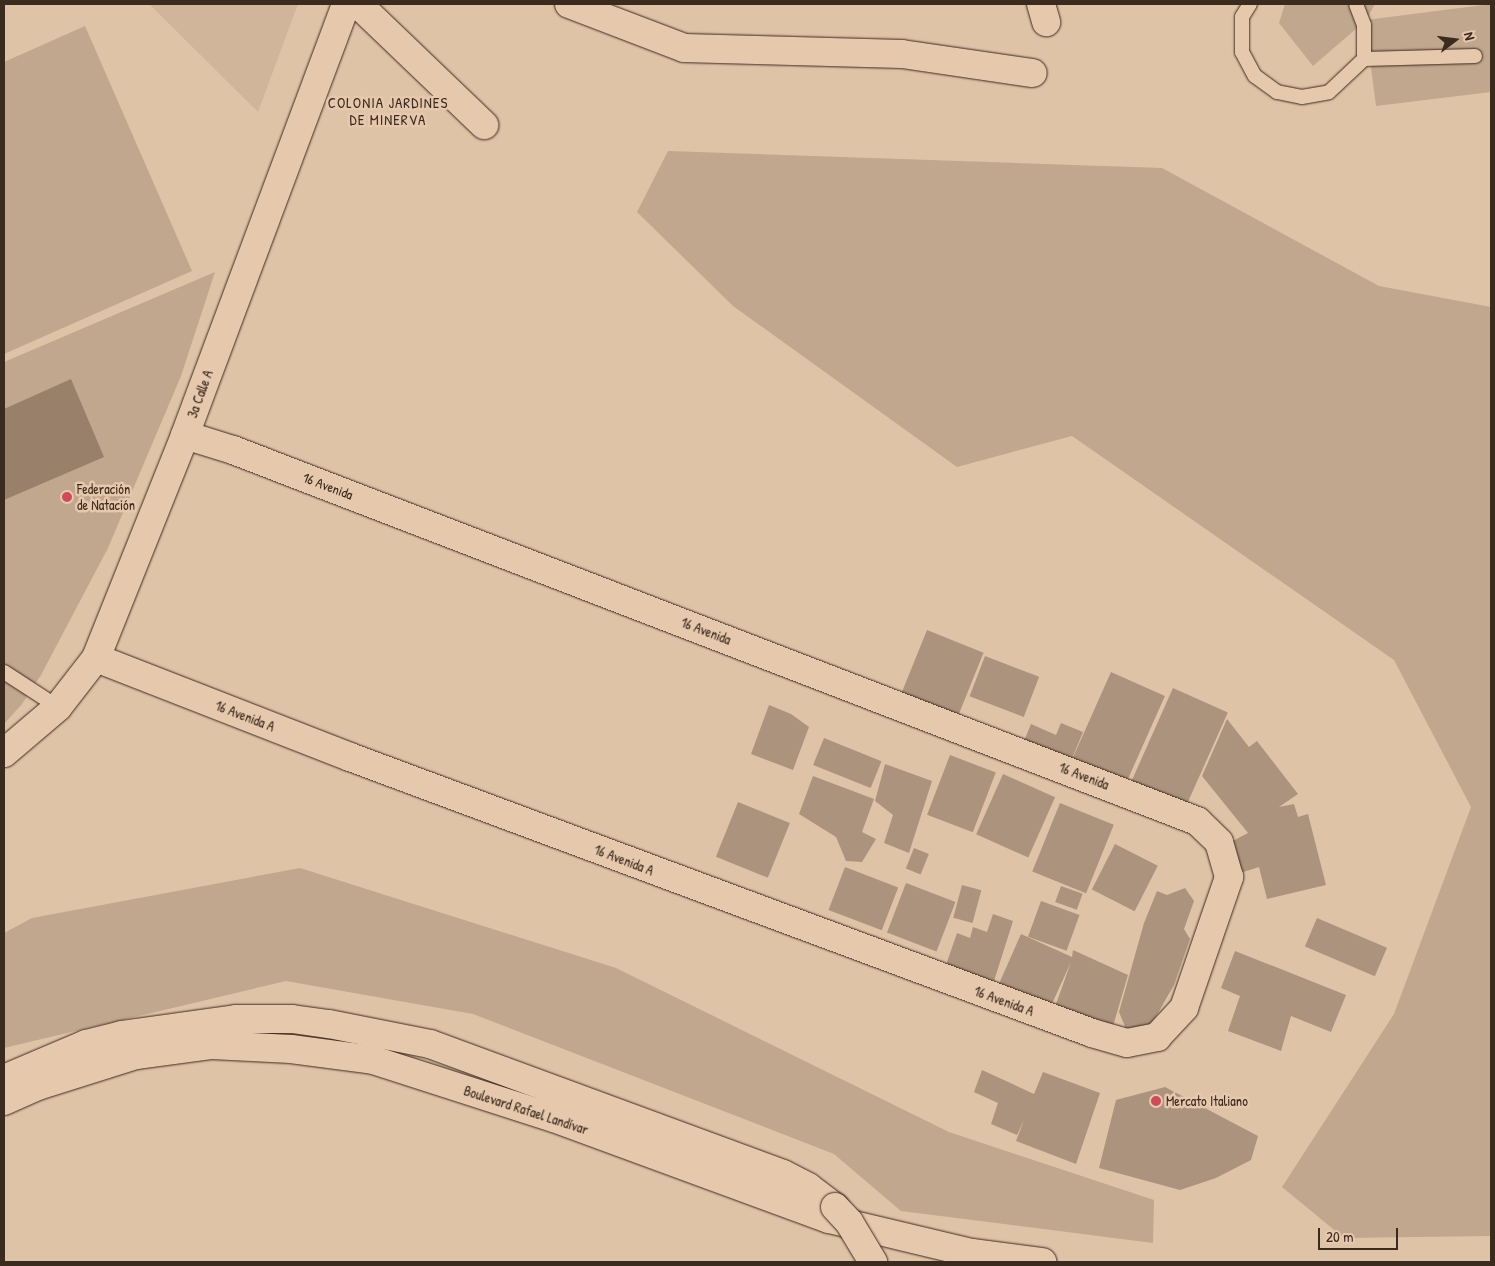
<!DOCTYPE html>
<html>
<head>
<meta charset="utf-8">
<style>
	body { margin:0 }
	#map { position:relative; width:1495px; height:1266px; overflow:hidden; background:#dfc3a7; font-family:"Patrick Hand",sans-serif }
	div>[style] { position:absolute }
	.built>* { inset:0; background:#d0b59a }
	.green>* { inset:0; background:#c1a78e }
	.water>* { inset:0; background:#98806b }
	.building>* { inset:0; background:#ac937d; transform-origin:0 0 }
	.roads { filter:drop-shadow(0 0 1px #3b2a1e) drop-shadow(0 0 1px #3b2a1e) }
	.lane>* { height:14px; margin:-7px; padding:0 7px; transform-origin:7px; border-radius:7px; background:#e6c9ad }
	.street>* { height:28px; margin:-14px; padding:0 14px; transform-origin:14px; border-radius:14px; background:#e6c9ad }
	.primary>* { height:28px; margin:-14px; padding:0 14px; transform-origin:14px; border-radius:14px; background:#e6c9ad }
	.bridges { filter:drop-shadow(0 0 1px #3b2a1e) drop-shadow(0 0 1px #3b2a1e) }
	.primary-bridge>* { height:28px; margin:-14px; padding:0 14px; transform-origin:14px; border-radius:14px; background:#e6c9ad }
	.dots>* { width:14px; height:14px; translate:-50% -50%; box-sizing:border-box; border:2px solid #e6c9ad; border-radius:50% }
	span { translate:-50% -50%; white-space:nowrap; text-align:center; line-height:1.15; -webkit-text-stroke:5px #e6c9ad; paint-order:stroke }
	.street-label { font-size:14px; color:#3b2a1e }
	.poi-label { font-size:14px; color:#3b2a1e }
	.left { translate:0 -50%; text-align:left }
	.neighbourhood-label { font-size:15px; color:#3b2a1e; letter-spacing:1px }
	.frame { position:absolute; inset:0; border:5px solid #3b2a1e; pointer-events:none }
	.north { position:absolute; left:1430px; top:15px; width:50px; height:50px; -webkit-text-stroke:4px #e6c9ad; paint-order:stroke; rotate:75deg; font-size:14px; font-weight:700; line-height:20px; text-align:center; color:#3b2a1e }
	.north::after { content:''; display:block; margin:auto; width:18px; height:22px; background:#3b2a1e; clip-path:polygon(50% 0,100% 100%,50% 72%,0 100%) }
	.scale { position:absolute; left:1318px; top:1228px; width:80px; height:22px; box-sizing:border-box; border:2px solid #3b2a1e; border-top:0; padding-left:6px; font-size:15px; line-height:18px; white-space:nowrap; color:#3b2a1e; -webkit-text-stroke:4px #e6c9ad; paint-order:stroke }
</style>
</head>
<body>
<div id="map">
	<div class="built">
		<i style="clip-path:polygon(149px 4px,298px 4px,258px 112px)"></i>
	</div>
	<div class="green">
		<i style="clip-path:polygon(1285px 4px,1375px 4px,1366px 20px,1491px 4px,1491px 92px,1376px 106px,1365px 21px,1313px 66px,1279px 23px)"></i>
		<i style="clip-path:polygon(85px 26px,192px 271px,4px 354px,4px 62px)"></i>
		<i style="clip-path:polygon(668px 151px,1162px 168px,1379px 286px,1491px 307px,1491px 1236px,1344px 1238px,1282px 1187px,1394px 1014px,1471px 807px,1394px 660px,1072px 436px,957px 467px,733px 306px,637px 212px)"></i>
		<i style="clip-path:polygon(215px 272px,181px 376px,108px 548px,41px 675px,22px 704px,4px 724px,4px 362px)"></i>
		<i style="clip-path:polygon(300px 868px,616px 968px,949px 1132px,1154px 1200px,1153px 1243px,901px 1211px,834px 1154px,473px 1014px,286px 981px,4px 1048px,4px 933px,32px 918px)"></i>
	</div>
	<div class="water">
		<i style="clip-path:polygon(71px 379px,104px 457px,4px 500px,4px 409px)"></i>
	</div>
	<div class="building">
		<i style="left:927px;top:630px;width:61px;height:68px;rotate:22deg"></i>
		<i style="left:985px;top:656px;width:58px;height:43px;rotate:21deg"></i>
		<i style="left:1111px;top:672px;width:59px;height:99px;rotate:24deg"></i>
		<i style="left:1173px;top:688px;width:60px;height:106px;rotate:24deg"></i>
		<i style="clip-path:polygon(769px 705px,791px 714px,809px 727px,793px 770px,751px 754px)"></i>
		<i style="clip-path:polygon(1227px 719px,1249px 747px,1257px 741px,1298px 794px,1279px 807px,1294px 804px,1298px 817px,1308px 814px,1326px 885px,1267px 899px,1259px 867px,1237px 874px,1229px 843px,1248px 833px,1202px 776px)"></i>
		<i style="clip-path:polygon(1061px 723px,1083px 732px,1071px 761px,1024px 741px,1031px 724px,1056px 735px)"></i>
		<i style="left:824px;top:738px;width:62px;height:29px;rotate:22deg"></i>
		<i style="left:950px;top:755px;width:49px;height:64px;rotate:21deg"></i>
		<i style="clip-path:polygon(885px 764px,932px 781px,909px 853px,884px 843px,893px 815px,875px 801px)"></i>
		<i style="left:1003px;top:774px;width:57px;height:66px;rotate:24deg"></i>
		<i style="clip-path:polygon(813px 776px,874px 799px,862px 832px,876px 839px,862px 862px,846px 861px,836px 837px,799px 814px)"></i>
		<i style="left:738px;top:802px;width:56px;height:59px;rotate:22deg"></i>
		<i style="left:1060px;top:803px;width:58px;height:74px;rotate:22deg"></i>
		<i style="left:1115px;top:844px;width:48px;height:51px;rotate:27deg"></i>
		<i style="left:914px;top:848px;width:16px;height:22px;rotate:22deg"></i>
		<i style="left:845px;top:867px;width:57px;height:46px;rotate:21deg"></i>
		<i style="left:906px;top:883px;width:53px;height:53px;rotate:21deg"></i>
		<i style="left:962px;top:885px;width:20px;height:34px;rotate:15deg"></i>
		<i style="left:1061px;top:886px;width:23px;height:17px;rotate:20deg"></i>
		<i style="clip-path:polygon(1185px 888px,1194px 901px,1184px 929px,1190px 939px,1174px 985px,1143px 1039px,1130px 1039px,1119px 1012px,1144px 923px,1157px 891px,1167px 895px)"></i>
		<i style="left:1041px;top:901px;width:41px;height:38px;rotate:20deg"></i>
		<i style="clip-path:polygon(993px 914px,1013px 921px,994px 981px,946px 965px,957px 933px,970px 938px,973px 927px,987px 932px)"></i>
		<i style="left:1317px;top:918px;width:76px;height:31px;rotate:23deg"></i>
		<i style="clip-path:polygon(1021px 934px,1072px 957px,1073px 950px,1128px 975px,1111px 1033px,1055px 1007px,1071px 962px,1051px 1006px,998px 986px)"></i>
		<i style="clip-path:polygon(1235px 951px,1346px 995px,1331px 1032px,1291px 1016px,1281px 1051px,1228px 1031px,1240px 996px,1221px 988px)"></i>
		<i style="clip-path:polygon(982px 1070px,1034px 1094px,1043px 1072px,1100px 1093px,1076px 1164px,1016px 1141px,1024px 1120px,1017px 1135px,991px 1124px,998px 1103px,974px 1092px)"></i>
		<i style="clip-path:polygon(1165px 1087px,1258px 1136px,1251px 1160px,1216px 1178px,1180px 1190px,1099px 1168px,1116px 1100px)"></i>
	</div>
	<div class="roads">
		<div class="lane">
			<i style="left:1250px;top:4px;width:15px;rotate:122deg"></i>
			<i style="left:1242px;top:17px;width:35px;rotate:90deg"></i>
			<i style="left:1242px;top:52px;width:27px;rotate:62deg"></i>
			<i style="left:1255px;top:76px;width:27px;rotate:36deg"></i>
			<i style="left:1277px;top:92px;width:25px;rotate:11deg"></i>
			<i style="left:1302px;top:97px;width:27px;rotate:-10deg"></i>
			<i style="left:1329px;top:92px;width:48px;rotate:-43.3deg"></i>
			<i style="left:1364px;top:59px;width:34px;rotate:-90deg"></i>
			<i style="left:1364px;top:25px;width:22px;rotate:-111deg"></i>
			<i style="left:1364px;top:59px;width:111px;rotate:-1.5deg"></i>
			<i style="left:4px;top:672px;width:64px;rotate:32.9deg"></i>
		</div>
		<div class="street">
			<i style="left:358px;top:4px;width:175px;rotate:43.8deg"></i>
			<i style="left:569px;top:4px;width:123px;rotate:20.9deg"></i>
			<i style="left:684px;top:48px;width:218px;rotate:1.6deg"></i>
			<i style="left:902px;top:54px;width:132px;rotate:8.3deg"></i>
			<i style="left:1041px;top:4px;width:19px;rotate:74deg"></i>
			<i style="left:96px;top:658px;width:273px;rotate:21.3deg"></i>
			<i style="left:350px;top:757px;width:792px;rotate:20.4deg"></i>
			<i style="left:1092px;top:1033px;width:36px;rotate:16deg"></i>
			<i style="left:1127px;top:1043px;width:31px;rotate:-11deg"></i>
			<i style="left:1157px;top:1037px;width:40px;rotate:-47deg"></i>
			<i style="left:1184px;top:1008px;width:139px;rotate:-71deg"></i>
			<i style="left:1229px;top:877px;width:36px;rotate:-106deg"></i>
			<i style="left:1219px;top:842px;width:30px;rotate:-136deg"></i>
			<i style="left:1197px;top:821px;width:1033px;rotate:-158.95deg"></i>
			<i style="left:233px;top:450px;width:50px;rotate:-162.6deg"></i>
			<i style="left:4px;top:753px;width:71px;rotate:-40.4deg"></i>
			<i style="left:58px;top:707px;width:62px;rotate:-52.2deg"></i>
			<i style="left:96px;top:658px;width:240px;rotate:-68.2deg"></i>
			<i style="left:185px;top:435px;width:460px;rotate:-69.5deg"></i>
		</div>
		<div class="primary">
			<i style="left:4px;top:1079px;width:89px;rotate:-23.1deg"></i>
			<i style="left:86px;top:1044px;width:36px;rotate:-14deg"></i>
			<i style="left:121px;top:1035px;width:116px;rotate:-7.9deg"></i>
			<i style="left:236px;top:1019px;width:56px"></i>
			<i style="left:292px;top:1019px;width:37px;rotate:8deg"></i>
			<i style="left:329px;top:1024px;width:103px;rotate:11.2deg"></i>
			<i style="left:430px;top:1044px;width:376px;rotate:20.2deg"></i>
			<i style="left:783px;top:1174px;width:28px;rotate:27deg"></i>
			<i style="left:808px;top:1187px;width:34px;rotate:37deg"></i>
			<i style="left:4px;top:1101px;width:37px;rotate:-24deg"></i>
			<i style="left:38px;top:1086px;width:103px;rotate:-17.6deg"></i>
			<i style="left:136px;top:1055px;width:77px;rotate:-7.5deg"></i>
			<i style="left:212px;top:1045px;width:79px;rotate:2.9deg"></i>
			<i style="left:291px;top:1049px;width:83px;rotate:7.6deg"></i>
			<i style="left:373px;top:1060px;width:190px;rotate:17.8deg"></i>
			<i style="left:554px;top:1118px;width:293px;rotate:20.2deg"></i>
			<i style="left:829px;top:1219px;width:147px;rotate:13.4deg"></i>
			<i style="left:972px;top:1253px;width:71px;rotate:7.3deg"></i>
		</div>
	</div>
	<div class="bridges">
		<div class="primary-bridge">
			<i style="left:835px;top:1207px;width:21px;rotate:47deg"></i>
			<i style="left:849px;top:1222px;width:47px;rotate:59deg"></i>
		</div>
	</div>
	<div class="dots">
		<i style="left:67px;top:497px;background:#d1495b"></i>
		<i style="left:1156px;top:1101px;background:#d1495b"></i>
	</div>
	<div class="street-label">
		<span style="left:200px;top:394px;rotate:-70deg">3a Calle A</span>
		<span style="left:328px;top:486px;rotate:21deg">16 Avenida</span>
		<span style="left:706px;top:631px;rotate:21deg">16 Avenida</span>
		<span style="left:245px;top:716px;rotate:21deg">16 Avenida A</span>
		<span style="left:1084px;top:776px;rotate:21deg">16 Avenida</span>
		<span style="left:624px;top:860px;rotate:21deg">16 Avenida A</span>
		<span style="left:1004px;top:1001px;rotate:20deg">16 Avenida A</span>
		<span style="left:526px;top:1110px;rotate:18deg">Boulevard Rafael Landívar</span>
	</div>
	<div class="poi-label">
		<span class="left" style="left:77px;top:497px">Federación<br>de Natación</span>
		<span class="left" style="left:1166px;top:1101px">Mercato Italiano</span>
	</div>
	<div class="neighbourhood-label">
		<span style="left:388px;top:111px">COLONIA JARDINES<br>DE MINERVA</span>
	</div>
	<div class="frame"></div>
	<div class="north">N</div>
	<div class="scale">20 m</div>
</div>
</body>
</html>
